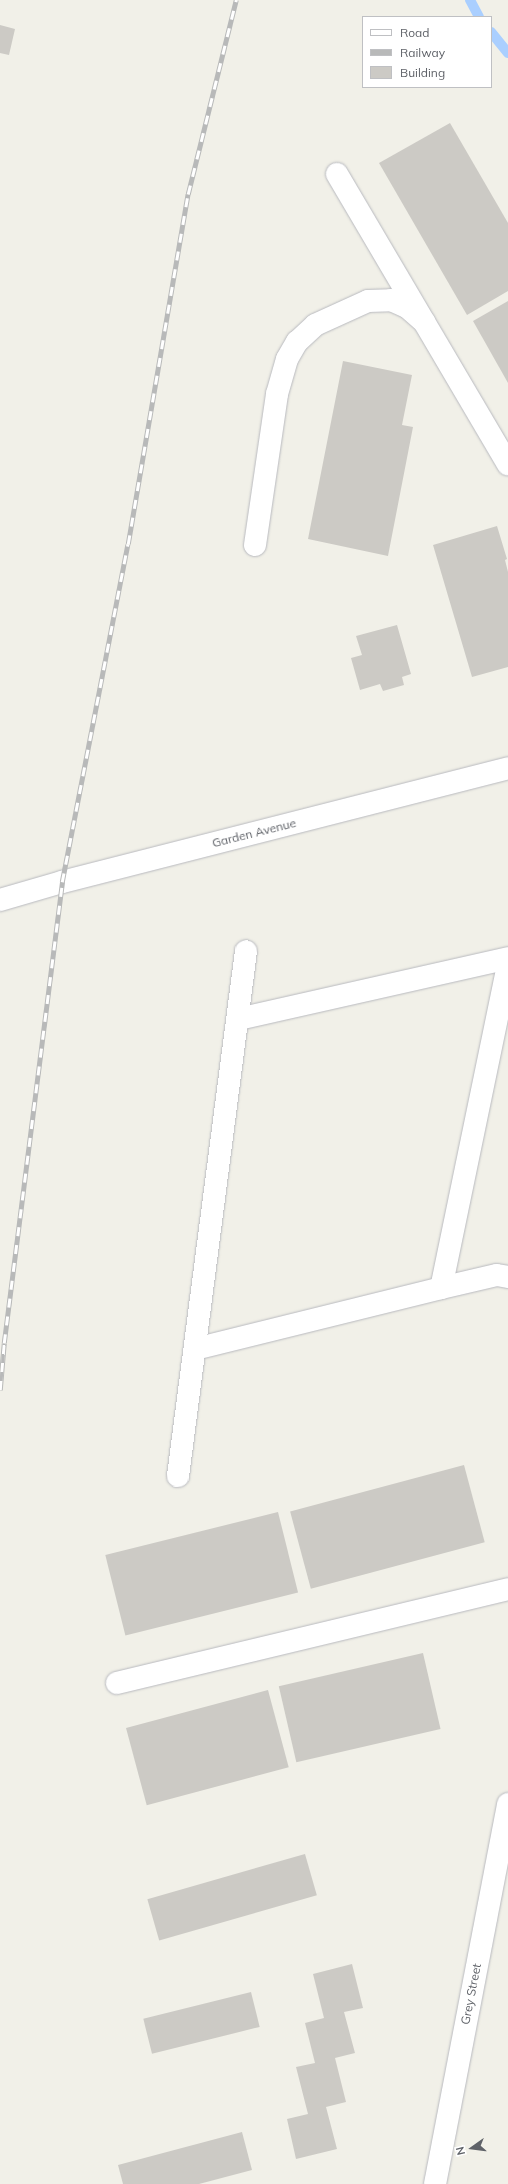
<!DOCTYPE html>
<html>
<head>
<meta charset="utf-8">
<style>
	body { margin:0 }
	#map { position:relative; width:508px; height:2184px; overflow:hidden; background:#f1f0e8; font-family:Mulish,sans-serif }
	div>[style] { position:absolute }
	.stream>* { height:10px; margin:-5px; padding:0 5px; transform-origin:5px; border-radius:5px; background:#aacfff }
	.building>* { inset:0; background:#cccac5; transform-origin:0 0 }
	.roads { filter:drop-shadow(0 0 1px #b8b9be) drop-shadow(0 0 1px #b8b9be) }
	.minor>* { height:22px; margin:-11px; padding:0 11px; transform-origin:11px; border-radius:11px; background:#fff }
	.rail>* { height:4.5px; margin-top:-2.25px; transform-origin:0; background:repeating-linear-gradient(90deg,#fff 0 9px,#b8b9b9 0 18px); box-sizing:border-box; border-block:1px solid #b8b9b9 }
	span { translate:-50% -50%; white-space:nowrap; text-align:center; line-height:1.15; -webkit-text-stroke:3px #fff; paint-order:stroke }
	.street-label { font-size:12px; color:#5f6268 }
	.legend { position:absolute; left:362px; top:16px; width:130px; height:72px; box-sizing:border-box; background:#fff; border:1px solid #bfc0c3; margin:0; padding:5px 7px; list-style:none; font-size:12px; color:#5f6268 }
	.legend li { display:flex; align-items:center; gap:8px; height:20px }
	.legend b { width:20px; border:1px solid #bfc0c3 }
	.north { position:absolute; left:452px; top:2128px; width:40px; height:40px; -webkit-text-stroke:3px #fff; paint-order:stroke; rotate:256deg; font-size:11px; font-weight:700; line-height:16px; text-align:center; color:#5f6268 }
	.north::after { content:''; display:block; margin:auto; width:14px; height:18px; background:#5f6268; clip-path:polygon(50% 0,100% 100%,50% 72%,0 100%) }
</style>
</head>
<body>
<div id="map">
	<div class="stream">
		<i style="left:470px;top:0;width:19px;rotate:62deg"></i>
		<i style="left:491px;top:32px;width:27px;rotate:51deg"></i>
	</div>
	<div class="building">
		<i style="clip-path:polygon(0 25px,15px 29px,9px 55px,0 53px)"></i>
		<i style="clip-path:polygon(450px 123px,508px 223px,508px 291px,467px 315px,379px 163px)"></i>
		<i style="clip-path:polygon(508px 301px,508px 383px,473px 321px)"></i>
		<i style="clip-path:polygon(343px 361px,412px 375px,402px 425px,413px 427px,388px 556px,308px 539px)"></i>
		<i style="clip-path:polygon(497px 526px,507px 559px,505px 560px,508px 572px,508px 667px,472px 677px,433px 545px)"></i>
		<i style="clip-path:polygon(397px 625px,411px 674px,402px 677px,404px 685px,383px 691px,380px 684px,360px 690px,351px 658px,362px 655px,356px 636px)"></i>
		<i style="left:464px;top:1465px;width:80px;height:180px;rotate:75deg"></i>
		<i style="left:278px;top:1512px;width:83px;height:178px;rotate:76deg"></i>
		<i style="left:423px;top:1653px;width:78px;height:148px;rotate:77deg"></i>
		<i style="left:268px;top:1690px;width:80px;height:147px;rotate:75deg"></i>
		<i style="left:305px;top:1854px;width:43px;height:164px;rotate:74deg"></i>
		<i style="clip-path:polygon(352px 1964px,363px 2008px,344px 2012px,355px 2053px,335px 2058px,346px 2102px,326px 2107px,337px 2149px,296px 2159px,287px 2119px,308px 2114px,296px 2067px,315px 2063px,305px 2023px,324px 2018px,313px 1974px)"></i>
		<i style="left:251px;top:1992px;width:36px;height:111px;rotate:76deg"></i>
		<i style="clip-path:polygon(242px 2132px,252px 2170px,199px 2184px,123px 2184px,118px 2165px)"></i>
	</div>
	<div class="roads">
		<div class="minor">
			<i style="left:337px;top:174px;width:337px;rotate:59.5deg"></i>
			<i style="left:255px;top:545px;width:153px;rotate:-81.7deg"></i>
			<i style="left:277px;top:394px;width:36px;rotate:-74deg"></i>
			<i style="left:287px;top:359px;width:20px;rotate:-60deg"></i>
			<i style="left:297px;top:342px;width:25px;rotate:-43deg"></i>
			<i style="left:315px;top:325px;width:58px;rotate:-24.4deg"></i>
			<i style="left:368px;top:301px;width:23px;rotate:-2deg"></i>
			<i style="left:391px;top:300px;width:17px;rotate:24deg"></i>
			<i style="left:407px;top:307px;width:23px;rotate:41deg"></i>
			<i style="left:0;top:900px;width:65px;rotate:-16.2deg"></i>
			<i style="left:62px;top:882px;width:460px;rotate:-14.3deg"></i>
			<i style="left:508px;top:965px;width:330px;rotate:101.7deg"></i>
			<i style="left:441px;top:1288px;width:57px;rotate:-13.1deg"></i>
			<i style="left:497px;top:1275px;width:11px;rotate:10deg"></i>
			<i style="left:238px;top:1019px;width:277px;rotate:-12.7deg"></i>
			<i style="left:195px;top:1349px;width:253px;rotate:-13.9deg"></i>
			<i style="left:178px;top:1476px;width:529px;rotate:-82.62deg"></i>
			<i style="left:117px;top:1683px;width:402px;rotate:-13.5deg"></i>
			<i style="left:435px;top:2184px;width:387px;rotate:-79.1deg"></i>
		</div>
	</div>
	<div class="rail">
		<i style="left:0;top:1390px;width:47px;rotate:-85.1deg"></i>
		<i style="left:4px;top:1343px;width:465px;rotate:-82.8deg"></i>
		<i style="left:62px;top:882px;width:344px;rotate:-79deg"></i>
		<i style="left:128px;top:544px;width:355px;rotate:-80.3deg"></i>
		<i style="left:188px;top:194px;width:200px;rotate:-76.1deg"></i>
	</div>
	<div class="street-label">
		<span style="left:254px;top:833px;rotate:-14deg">Garden Avenue</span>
		<span style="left:471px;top:1994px;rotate:-79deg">Grey Street</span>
	</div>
	<ul class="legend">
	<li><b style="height:5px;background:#fff"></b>Road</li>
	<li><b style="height:5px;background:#b8b9b9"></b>Railway</li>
	<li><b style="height:11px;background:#cccac5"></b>Building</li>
	</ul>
	<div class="north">N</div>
</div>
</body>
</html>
